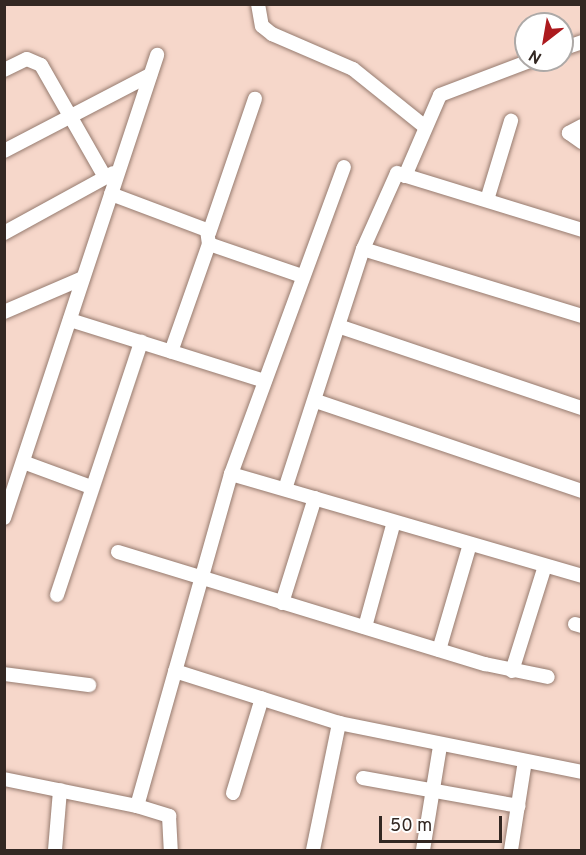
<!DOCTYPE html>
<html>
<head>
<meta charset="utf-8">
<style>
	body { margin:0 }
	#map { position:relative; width:586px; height:855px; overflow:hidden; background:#f6d7ca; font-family:Overpass,sans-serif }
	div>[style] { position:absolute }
	.roads { filter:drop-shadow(0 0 2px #967b6f) drop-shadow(0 0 2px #967b6f) }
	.minor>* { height:14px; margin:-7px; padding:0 7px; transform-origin:7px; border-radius:7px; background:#fff }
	span { translate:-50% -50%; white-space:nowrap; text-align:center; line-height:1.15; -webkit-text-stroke:6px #fff; paint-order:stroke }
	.frame { position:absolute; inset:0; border:6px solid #332823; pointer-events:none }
	.north { position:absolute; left:514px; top:12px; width:60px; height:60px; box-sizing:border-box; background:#fff; border:2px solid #ada9a7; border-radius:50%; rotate:211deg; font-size:16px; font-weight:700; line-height:24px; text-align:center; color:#332823 }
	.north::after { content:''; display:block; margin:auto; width:21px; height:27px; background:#ac1a1e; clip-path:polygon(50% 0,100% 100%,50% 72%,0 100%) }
	.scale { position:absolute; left:379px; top:816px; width:123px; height:27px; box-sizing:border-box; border:3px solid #332823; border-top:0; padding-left:8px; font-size:18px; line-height:21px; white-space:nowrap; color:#332823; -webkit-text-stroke:4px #fff; paint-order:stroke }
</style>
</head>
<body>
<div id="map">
	<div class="roads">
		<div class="minor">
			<i style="left:258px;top:4px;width:22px;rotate:80deg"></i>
			<i style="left:262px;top:26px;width:13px;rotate:39deg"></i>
			<i style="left:272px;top:34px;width:88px;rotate:23.4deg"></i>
			<i style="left:353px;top:69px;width:91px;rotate:38.8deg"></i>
			<i style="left:562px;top:49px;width:21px;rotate:-19deg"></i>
			<i style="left:4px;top:70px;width:25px;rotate:-26deg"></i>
			<i style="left:27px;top:59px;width:15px;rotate:23deg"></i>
			<i style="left:41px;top:65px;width:129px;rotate:60.3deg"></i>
			<i style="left:582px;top:126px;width:15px;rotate:152deg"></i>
			<i style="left:569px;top:133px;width:16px;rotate:35deg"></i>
			<i style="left:4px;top:151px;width:165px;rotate:-27.5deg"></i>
			<i style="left:405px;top:176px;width:88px;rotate:-66.6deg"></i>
			<i style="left:440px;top:95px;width:98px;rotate:-20.8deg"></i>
			<i style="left:111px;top:194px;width:103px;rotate:20.6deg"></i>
			<i style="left:207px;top:230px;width:14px;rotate:82deg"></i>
			<i style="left:209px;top:244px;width:114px;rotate:109.4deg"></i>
			<i style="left:487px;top:200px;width:83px;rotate:-73.1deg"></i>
			<i style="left:4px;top:233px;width:124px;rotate:-28.8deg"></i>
			<i style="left:209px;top:233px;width:142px;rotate:-71.1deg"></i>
			<i style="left:209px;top:244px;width:98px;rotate:19deg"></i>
			<i style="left:363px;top:249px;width:229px;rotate:17deg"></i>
			<i style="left:4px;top:312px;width:86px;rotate:-23.3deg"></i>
			<i style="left:70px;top:320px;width:204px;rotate:17.4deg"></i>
			<i style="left:341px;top:327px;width:254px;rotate:18.6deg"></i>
			<i style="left:316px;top:401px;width:281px;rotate:18.7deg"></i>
			<i style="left:23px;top:462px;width:72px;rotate:20.2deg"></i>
			<i style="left:231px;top:474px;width:327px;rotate:-69.8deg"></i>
			<i style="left:286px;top:486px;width:249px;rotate:-72deg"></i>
			<i style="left:363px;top:249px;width:83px;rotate:-65.9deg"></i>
			<i style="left:397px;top:173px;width:194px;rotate:17.1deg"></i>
			<i style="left:4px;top:518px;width:488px;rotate:-71.7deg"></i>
			<i style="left:118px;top:552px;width:384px;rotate:17deg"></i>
			<i style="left:485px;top:664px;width:64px;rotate:11.7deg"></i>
			<i style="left:57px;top:595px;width:267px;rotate:-71.6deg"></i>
			<i style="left:282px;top:603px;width:110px;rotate:-72.6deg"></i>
			<i style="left:575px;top:624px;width:7px;rotate:16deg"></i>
			<i style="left:365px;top:627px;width:109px;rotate:-74.6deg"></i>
			<i style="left:439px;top:650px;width:110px;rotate:-73.7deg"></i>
			<i style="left:175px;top:671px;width:172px;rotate:17.6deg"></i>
			<i style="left:512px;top:671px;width:110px;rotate:-72.6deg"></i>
			<i style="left:4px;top:674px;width:86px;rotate:7.4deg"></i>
			<i style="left:363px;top:778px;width:158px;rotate:10.2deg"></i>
			<i style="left:4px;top:779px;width:136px;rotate:11.5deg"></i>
			<i style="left:137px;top:806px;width:345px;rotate:-74.2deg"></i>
			<i style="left:231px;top:474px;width:366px;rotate:16.2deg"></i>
			<i style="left:233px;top:793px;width:99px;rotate:-73deg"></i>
			<i style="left:137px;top:806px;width:34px;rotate:17deg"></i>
			<i style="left:169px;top:816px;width:34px;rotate:87deg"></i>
			<i style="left:55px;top:850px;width:60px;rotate:-85.2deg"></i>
			<i style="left:313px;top:850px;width:130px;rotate:-78.4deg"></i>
			<i style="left:339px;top:723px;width:248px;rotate:11.4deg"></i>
			<i style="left:423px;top:850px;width:105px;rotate:-80.7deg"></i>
			<i style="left:511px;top:850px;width:90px;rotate:-81.1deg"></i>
		</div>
	</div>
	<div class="frame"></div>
	<div class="north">N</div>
	<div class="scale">50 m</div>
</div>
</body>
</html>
